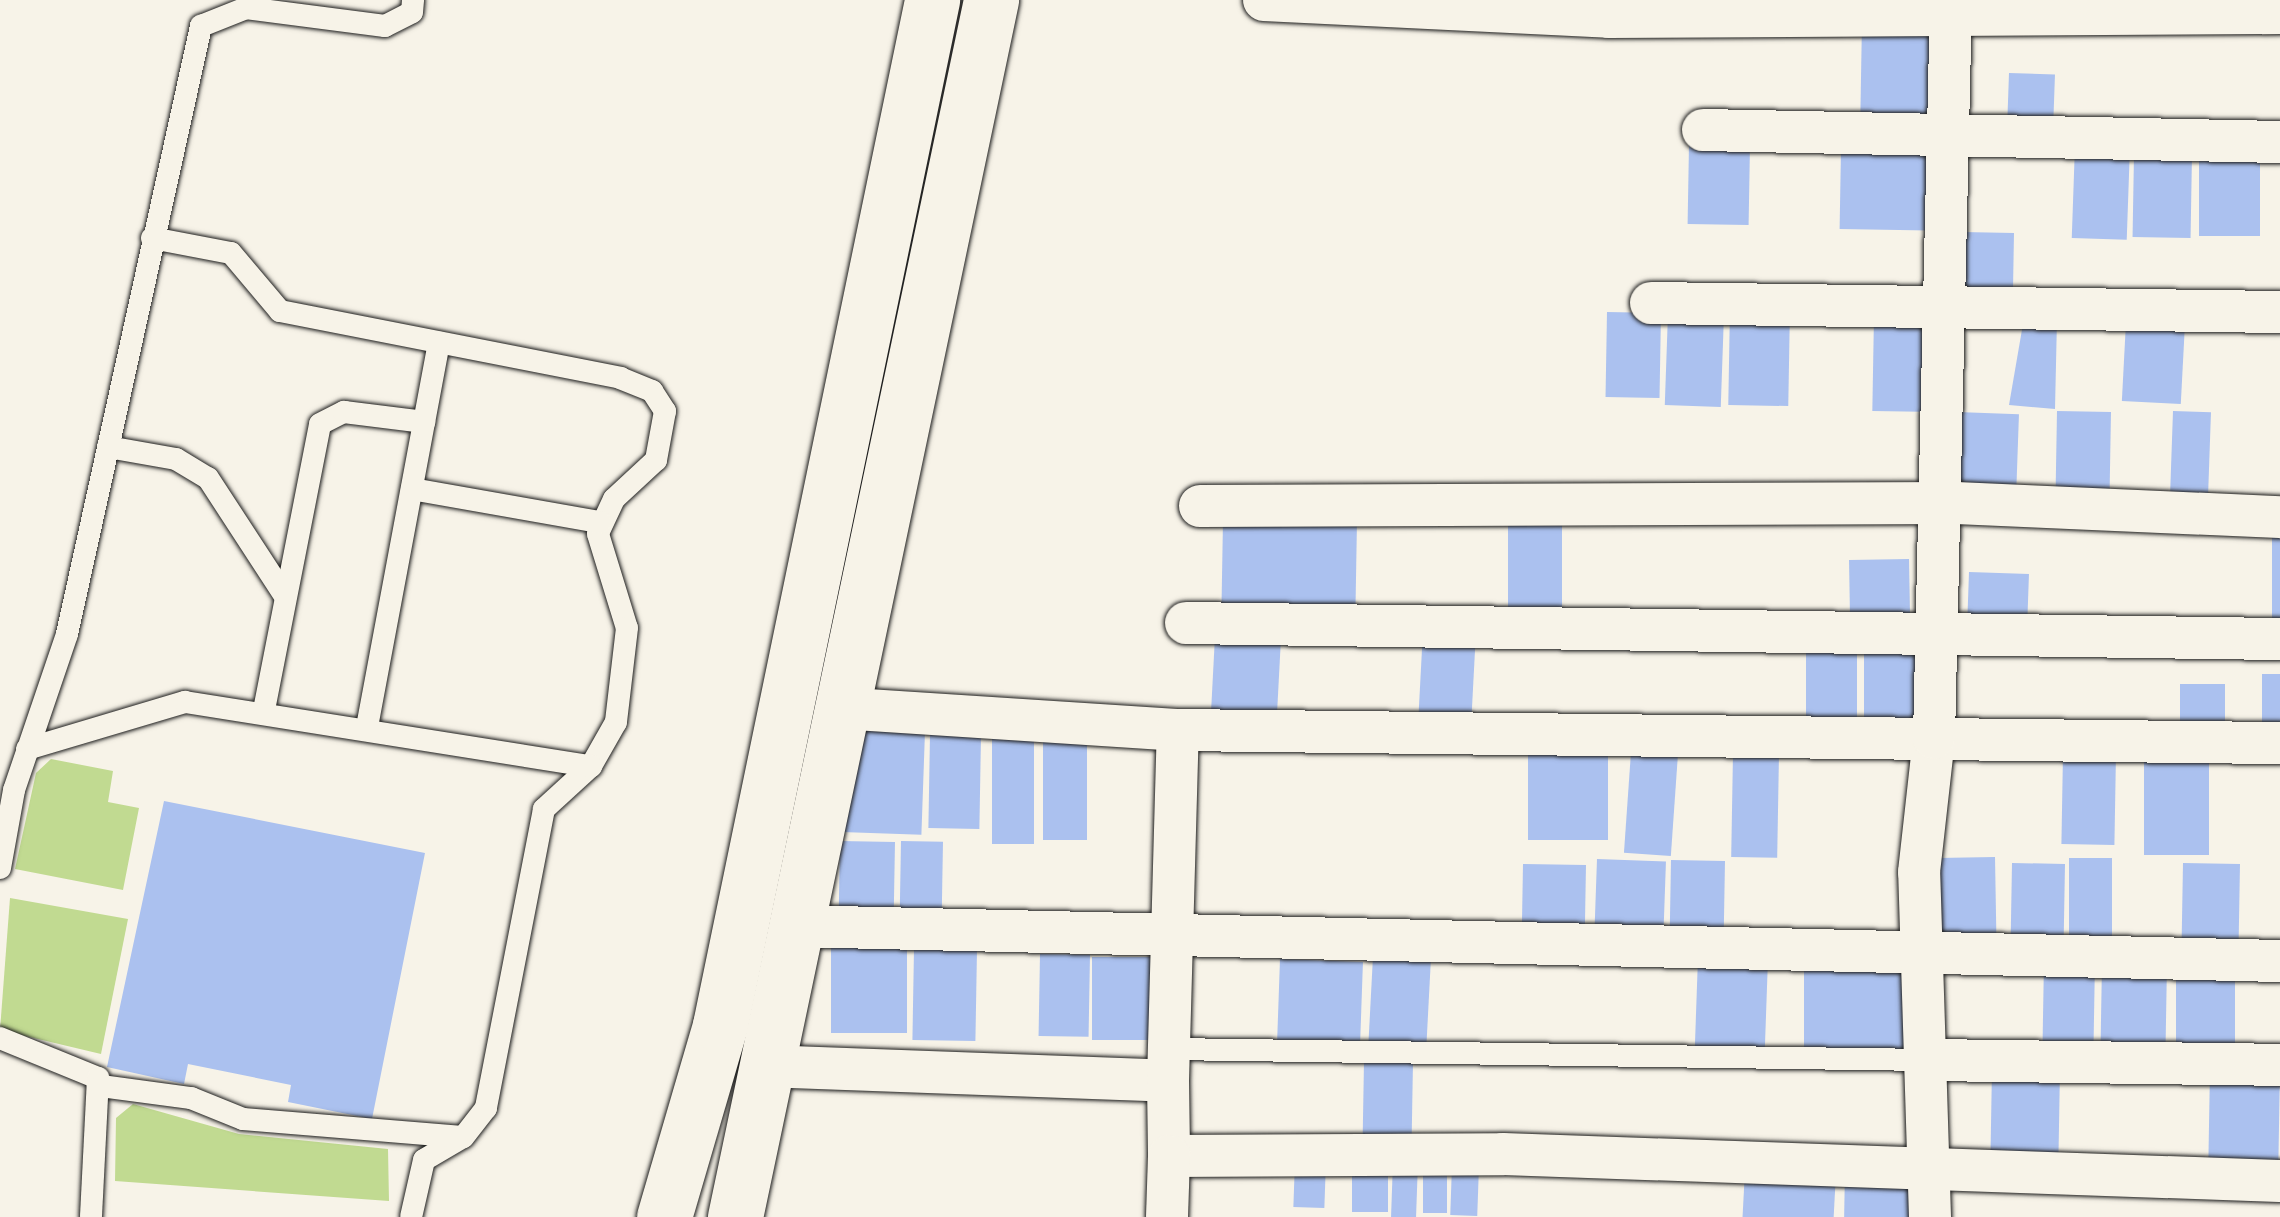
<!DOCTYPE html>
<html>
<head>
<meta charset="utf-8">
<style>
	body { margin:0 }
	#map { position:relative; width:2280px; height:1217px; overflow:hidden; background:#f7f3e8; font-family:Kalam,sans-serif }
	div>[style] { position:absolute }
	.green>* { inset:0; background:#c1da91 }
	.building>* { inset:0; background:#abc1ef; transform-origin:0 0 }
	.roads { filter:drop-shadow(0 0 2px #1c1c1c) drop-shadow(0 0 2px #1c1c1c) }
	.service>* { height:22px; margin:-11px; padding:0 11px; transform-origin:11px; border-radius:11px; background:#f7f3e8 }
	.minor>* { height:42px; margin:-21px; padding:0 21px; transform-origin:21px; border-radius:21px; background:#f7f3e8 }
	.secondary>* { height:55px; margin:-27.5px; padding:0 27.5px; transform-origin:27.5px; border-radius:27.5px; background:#f7f3e8 }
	span { translate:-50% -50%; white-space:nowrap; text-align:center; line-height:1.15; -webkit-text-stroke:8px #f7f3e8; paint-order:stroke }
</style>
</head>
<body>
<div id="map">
	<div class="green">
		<i style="clip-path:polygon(51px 759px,113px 771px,108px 802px,139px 808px,123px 890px,15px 869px,36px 773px)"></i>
		<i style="clip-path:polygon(10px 898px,128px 919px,101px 1054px,0 1030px)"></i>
		<i style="clip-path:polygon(133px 1104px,239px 1134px,388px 1149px,389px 1201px,115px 1181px,116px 1118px)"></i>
	</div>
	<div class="building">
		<i style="left:1862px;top:21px;width:77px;height:105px;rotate:1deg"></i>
		<i style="left:2009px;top:73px;width:46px;height:61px;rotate:2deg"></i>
		<i style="left:1689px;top:144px;width:61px;height:80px;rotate:1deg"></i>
		<i style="left:2075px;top:145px;width:55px;height:93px;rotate:2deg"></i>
		<i style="left:1841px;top:149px;width:89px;height:80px;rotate:1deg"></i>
		<i style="left:2134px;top:154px;width:58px;height:83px;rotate:1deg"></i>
		<i style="left:2199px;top:154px;width:61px;height:82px"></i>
		<i style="left:1962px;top:232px;width:52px;height:60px;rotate:1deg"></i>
		<i style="left:1730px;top:306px;width:60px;height:99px;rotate:1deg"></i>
		<i style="left:1607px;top:312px;width:54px;height:85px;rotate:1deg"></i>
		<i style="left:1668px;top:313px;width:56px;height:92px;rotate:2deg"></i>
		<i style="left:1874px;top:315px;width:64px;height:96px;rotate:1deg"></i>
		<i style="clip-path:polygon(2024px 318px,2057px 319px,2055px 409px,2009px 405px)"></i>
		<i style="left:2126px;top:322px;width:59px;height:79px;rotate:3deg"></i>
		<i style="left:2057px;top:411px;width:54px;height:84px;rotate:1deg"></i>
		<i style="left:2173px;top:411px;width:38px;height:92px;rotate:2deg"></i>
		<i style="left:1957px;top:412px;width:62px;height:82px;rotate:2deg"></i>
		<i style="left:1508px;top:512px;width:54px;height:106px"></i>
		<i style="left:1223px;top:520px;width:134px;height:91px;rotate:1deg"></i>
		<i style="left:2272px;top:531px;width:8px;height:100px"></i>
		<i style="left:1909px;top:559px;width:63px;height:60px;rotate:89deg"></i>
		<i style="left:1969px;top:572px;width:60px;height:54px;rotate:2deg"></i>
		<i style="left:1423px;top:630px;width:53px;height:98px;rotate:3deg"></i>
		<i style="left:1215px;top:636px;width:66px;height:82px;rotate:3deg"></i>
		<i style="left:1806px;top:643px;width:51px;height:84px"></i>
		<i style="left:1864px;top:648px;width:59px;height:89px"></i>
		<i style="left:2262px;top:674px;width:18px;height:53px"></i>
		<i style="left:2180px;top:684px;width:45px;height:57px"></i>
		<i style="left:845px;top:730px;width:80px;height:102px;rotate:2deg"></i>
		<i style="left:930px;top:735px;width:51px;height:93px;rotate:1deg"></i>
		<i style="left:992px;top:736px;width:42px;height:108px"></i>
		<i style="left:1043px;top:738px;width:44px;height:102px"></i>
		<i style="left:2144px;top:751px;width:65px;height:104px"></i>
		<i style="left:1528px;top:752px;width:80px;height:88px"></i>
		<i style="left:1631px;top:752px;width:47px;height:101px;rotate:4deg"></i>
		<i style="left:1733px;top:753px;width:46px;height:104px;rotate:1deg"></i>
		<i style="left:2063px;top:753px;width:53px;height:91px;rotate:1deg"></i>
		<i style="clip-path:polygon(164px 801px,425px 853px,372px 1119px,288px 1102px,291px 1085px,188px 1064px,184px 1084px,107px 1067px)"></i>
		<i style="left:840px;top:841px;width:55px;height:80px;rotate:1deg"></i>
		<i style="left:901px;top:841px;width:42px;height:86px;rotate:1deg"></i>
		<i style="left:1995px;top:857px;width:84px;height:58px;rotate:89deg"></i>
		<i style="left:2069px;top:858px;width:43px;height:91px"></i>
		<i style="left:1597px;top:859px;width:69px;height:83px;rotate:2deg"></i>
		<i style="left:1671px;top:860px;width:54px;height:87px;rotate:1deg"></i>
		<i style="left:2012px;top:863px;width:53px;height:87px;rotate:1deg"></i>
		<i style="left:2183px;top:863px;width:57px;height:88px;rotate:1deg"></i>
		<i style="left:1523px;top:864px;width:63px;height:80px;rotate:1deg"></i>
		<i style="left:831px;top:938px;width:76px;height:95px"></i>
		<i style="left:914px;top:949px;width:63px;height:91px;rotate:1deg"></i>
		<i style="left:1040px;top:954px;width:50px;height:82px;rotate:1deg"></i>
		<i style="left:1373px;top:956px;width:58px;height:89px;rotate:3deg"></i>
		<i style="left:1092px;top:957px;width:69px;height:83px"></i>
		<i style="left:1698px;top:957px;width:70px;height:94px;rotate:2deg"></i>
		<i style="left:1280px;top:959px;width:83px;height:88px;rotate:2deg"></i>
		<i style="left:2044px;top:960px;width:51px;height:97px;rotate:1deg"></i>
		<i style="left:2102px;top:963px;width:65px;height:91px;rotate:1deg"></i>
		<i style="left:1804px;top:968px;width:111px;height:86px"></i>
		<i style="left:2176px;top:970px;width:59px;height:89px"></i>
		<i style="left:1364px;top:1061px;width:49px;height:83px;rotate:1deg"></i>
		<i style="left:1992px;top:1068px;width:68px;height:91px;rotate:1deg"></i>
		<i style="left:2210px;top:1068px;width:70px;height:102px;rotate:1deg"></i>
		<i style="left:1295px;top:1160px;width:31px;height:47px;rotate:2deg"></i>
		<i style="left:1393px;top:1161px;width:25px;height:56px;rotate:2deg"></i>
		<i style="left:1423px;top:1163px;width:24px;height:50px"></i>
		<i style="left:1452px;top:1165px;width:27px;height:50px;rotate:2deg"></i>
		<i style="left:1352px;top:1166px;width:36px;height:46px"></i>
		<i style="left:1845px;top:1168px;width:69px;height:49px;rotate:1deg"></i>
		<i style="left:1745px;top:1170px;width:91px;height:47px;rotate:3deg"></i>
	</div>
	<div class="roads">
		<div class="service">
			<i style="left:152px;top:238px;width:80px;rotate:10.8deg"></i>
			<i style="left:231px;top:253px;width:76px;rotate:49.8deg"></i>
			<i style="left:280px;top:311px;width:347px;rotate:11.1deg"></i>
			<i style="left:620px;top:378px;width:35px;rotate:22deg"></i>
			<i style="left:652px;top:391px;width:24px;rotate:57deg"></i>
			<i style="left:665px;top:411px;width:50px;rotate:100.4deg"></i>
			<i style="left:656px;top:460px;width:57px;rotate:137.1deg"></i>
			<i style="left:614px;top:499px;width:38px;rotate:115deg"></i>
			<i style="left:598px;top:534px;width:98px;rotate:72.9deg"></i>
			<i style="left:627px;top:628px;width:95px;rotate:96.7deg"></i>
			<i style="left:616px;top:722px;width:51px;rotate:119.6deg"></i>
			<i style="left:591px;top:766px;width:64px;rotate:137.5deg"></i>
			<i style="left:544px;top:809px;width:305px;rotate:101deg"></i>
			<i style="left:486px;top:1108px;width:37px;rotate:128deg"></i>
			<i style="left:463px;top:1137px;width:45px;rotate:149.5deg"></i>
			<i style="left:424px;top:1160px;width:58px;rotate:102.8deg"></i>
			<i style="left:108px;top:447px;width:69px;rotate:10deg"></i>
			<i style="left:176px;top:459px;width:37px;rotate:31deg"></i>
			<i style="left:208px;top:478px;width:141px;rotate:56.9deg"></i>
			<i style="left:412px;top:489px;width:191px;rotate:10deg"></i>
			<i style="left:264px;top:710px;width:291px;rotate:-78.9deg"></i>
			<i style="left:320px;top:424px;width:27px;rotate:-27deg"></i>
			<i style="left:344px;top:412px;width:81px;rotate:7.1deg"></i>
			<i style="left:367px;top:727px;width:391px;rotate:-79.4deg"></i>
			<i style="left:27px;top:749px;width:165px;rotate:-16.6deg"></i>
			<i style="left:185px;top:702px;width:411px;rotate:9deg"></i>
			<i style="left:0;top:868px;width:79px;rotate:-79.8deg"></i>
			<i style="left:14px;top:790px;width:165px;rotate:-71.2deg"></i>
			<i style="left:67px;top:634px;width:623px;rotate:-77.57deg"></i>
			<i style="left:201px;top:26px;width:48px;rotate:-21.8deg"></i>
			<i style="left:246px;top:8px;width:140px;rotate:7.4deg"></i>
			<i style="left:385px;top:26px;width:30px;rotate:-27deg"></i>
			<i style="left:412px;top:12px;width:12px;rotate:-85deg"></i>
			<i style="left:0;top:1038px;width:106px;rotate:22.2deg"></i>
			<i style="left:98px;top:1078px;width:139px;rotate:92.9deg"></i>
			<i style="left:1169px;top:1049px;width:762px;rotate:0.83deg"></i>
			<i style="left:101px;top:1086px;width:91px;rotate:7.6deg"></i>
			<i style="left:191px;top:1098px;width:56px;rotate:22deg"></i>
			<i style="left:243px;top:1119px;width:220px;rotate:4.7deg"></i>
		</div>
		<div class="minor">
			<i style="left:1264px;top:0;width:345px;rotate:2.8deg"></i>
			<i style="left:1609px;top:17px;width:671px;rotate:-0.34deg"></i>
			<i style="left:1703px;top:130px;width:577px;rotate:1.19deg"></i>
			<i style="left:1651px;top:303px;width:629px;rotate:0.82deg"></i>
			<i style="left:1200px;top:506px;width:756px;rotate:-0.23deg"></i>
			<i style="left:1956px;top:503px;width:324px;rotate:2.5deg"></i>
			<i style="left:1186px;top:623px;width:1094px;rotate:0.84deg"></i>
			<i style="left:838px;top:708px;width:341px;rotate:3.7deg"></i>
			<i style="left:1178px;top:730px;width:1102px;rotate:0.68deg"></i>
			<i style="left:794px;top:926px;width:1486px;rotate:1.35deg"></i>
			<i style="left:1931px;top:1060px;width:349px;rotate:0.8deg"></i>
			<i style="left:764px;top:1066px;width:404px;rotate:2.1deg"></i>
			<i style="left:1168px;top:1081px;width:75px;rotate:89.2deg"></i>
			<i style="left:1169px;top:1156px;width:334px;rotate:-0.3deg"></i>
			<i style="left:1503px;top:1154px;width:777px;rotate:1.99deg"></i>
			<i style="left:1168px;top:1081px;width:351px;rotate:-88.4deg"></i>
			<i style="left:1167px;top:1217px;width:61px;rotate:-88.1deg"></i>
			<i style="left:1930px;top:1217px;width:345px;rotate:-91.8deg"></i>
			<i style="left:1919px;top:872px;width:135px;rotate:-83.6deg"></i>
			<i style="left:1934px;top:738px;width:738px;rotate:-88.68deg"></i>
		</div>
		<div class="secondary">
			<i style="left:664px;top:1217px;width:200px;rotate:-73.7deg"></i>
			<i style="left:720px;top:1025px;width:1047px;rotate:-78.31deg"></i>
			<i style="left:735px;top:1217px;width:1244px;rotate:-78.12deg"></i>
		</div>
	</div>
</div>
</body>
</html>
